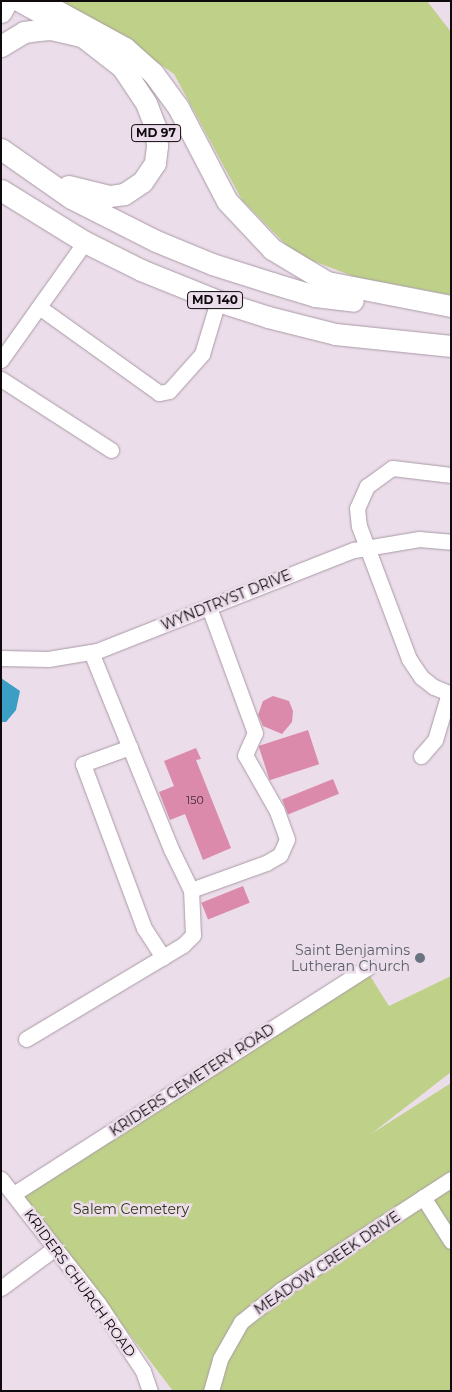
<!DOCTYPE html>
<html>
<head>
<meta charset="utf-8">
<style>
	body { margin:0 }
	#map { position:relative; width:452px; height:1392px; overflow:hidden; background:#ecddea; font-family:Montserrat,sans-serif }
	div>[style] { position:absolute }
	.green>* { inset:0; background:#bfd189 }
	.water>* { inset:0; background:#3b9ec5 }
	.building>* { inset:0; background:#db8aac; transform-origin:0 0 }
	.roads { filter:drop-shadow(0 0 1px #a89aa6) drop-shadow(0 0 1px #a89aa6) }
	.minor>* { height:15px; margin:-7.5px; padding:0 7.5px; transform-origin:7.5px; border-radius:7.5px; background:#fff }
	.highway>* { height:21px; margin:-10.5px; padding:0 10.5px; transform-origin:10.5px; border-radius:10.5px; background:#fff }
	.dots>* { width:14px; height:14px; translate:-50% -50%; box-sizing:border-box; border:2px solid #ecddea; border-radius:50% }
	span { translate:-50% -50%; white-space:nowrap; text-align:center; line-height:1.15; -webkit-text-stroke:5px #ecddea; paint-order:stroke }
	.number-label { font-size:11px; color:#422a36 }
	.number-label span { -webkit-text-stroke-width:0 }
	.shield-label span { padding:1px 4px; background:#ecddea; border:1px solid; border-radius:4px; -webkit-text-stroke-width:0 }
	.shield-label { font-size:12px; color:#0f0a0e; font-weight:700 }
	.street-label { font-size:14px; color:#0f0a0e }
	.worship-label { font-size:14px; color:#5b616d }
	.right { translate:-100% -50%; text-align:right }
	.park-label { font-size:14px; color:#2f3614 }
	.frame { position:absolute; inset:0; border:2px solid #0f0a0e; pointer-events:none }
</style>
</head>
<body>
<div id="map">
	<div class="green">
		<i style="clip-path:polygon(59px 1px,427px 1px,451px 32px,451px 295px,355px 277px,295px 254px,242px 200px,174px 74px,137px 48px)"></i>
		<i style="clip-path:polygon(367px 971px,389px 1006px,451px 976px,451px 1072px,371px 1134px,451px 1083px,451px 1391px,173px 1391px,22px 1194px)"></i>
	</div>
	<div class="water">
		<i style="clip-path:polygon(1px 678px,20px 691px,16px 710px,6px 722px,1px 722px)"></i>
	</div>
	<div class="building">
		<i style="clip-path:polygon(273px 696px,289px 701px,293px 711px,292px 722px,282px 734px,263px 726px,258px 715px,263px 701px)"></i>
		<i style="left:308px;top:730px;width:36px;height:52px;rotate:72deg"></i>
		<i style="clip-path:polygon(196px 748px,201px 759px,196px 760px,231px 848px,203px 860px,185px 814px,170px 820px,159px 792px,174px 786px,164px 761px)"></i>
		<i style="left:333px;top:779px;width:16px;height:55px;rotate:68deg"></i>
		<i style="left:243px;top:886px;width:18px;height:45px;rotate:68deg"></i>
	</div>
	<div class="roads">
		<div class="minor">
			<i style="left:39px;top:307px;width:148px;rotate:35.6deg"></i>
			<i style="left:159px;top:393px;width:10px;rotate:-11deg"></i>
			<i style="left:169px;top:391px;width:50px;rotate:-48.3deg"></i>
			<i style="left:202px;top:354px;width:55px;rotate:-73.2deg"></i>
			<i style="left:1px;top:360px;width:145px;rotate:-54.6deg"></i>
			<i style="left:1px;top:379px;width:131px;rotate:32.8deg"></i>
			<i style="left:451px;top:475px;width:59px;rotate:-173.2deg"></i>
			<i style="left:392px;top:468px;width:31px;rotate:144deg"></i>
			<i style="left:367px;top:486px;width:24px;rotate:114deg"></i>
			<i style="left:357px;top:508px;width:18px;rotate:84deg"></i>
			<i style="left:359px;top:526px;width:142px;rotate:69.4deg"></i>
			<i style="left:409px;top:659px;width:22px;rotate:56deg"></i>
			<i style="left:421px;top:677px;width:16px;rotate:38deg"></i>
			<i style="left:434px;top:687px;width:18px;rotate:22deg"></i>
			<i style="left:91px;top:652px;width:213px;rotate:67.9deg"></i>
			<i style="left:171px;top:849px;width:46px;rotate:64deg"></i>
			<i style="left:191px;top:890px;width:80px;rotate:-19.8deg"></i>
			<i style="left:266px;top:863px;width:16px;rotate:-30deg"></i>
			<i style="left:280px;top:855px;width:17px;rotate:-66deg"></i>
			<i style="left:287px;top:839px;width:30px;rotate:-110deg"></i>
			<i style="left:277px;top:811px;width:64px;rotate:-119.7deg"></i>
			<i style="left:245px;top:755px;width:24px;rotate:-66deg"></i>
			<i style="left:255px;top:733px;width:134px;rotate:-110.1deg"></i>
			<i style="left:1px;top:658px;width:47px;rotate:1.2deg"></i>
			<i style="left:48px;top:659px;width:50px;rotate:-9.3deg"></i>
			<i style="left:97px;top:651px;width:276px;rotate:-21.5deg"></i>
			<i style="left:354px;top:550px;width:66px;rotate:-9.6deg"></i>
			<i style="left:419px;top:539px;width:32px;rotate:5deg"></i>
			<i style="left:130px;top:747px;width:50px;rotate:160.1deg"></i>
			<i style="left:83px;top:764px;width:175px;rotate:69.6deg"></i>
			<i style="left:144px;top:928px;width:35px;rotate:57deg"></i>
			<i style="left:421px;top:756px;width:21px;rotate:-49deg"></i>
			<i style="left:435px;top:740px;width:49px;rotate:-73.4deg"></i>
			<i style="left:26px;top:1039px;width:183px;rotate:-30.9deg"></i>
			<i style="left:183px;top:945px;width:14px;rotate:-45deg"></i>
			<i style="left:193px;top:935px;width:45px;rotate:-92.5deg"></i>
			<i style="left:1px;top:1179px;width:157px;rotate:52deg"></i>
			<i style="left:98px;top:1303px;width:82px;rotate:56.5deg"></i>
			<i style="left:143px;top:1371px;width:21px;rotate:71deg"></i>
			<i style="left:15px;top:1193px;width:420px;rotate:-32.6deg"></i>
			<i style="left:423px;top:1197px;width:52px;rotate:57.5deg"></i>
			<i style="left:1px;top:1288px;width:67px;rotate:-36.5deg"></i>
			<i style="left:211px;top:1391px;width:33px;rotate:-74deg"></i>
			<i style="left:220px;top:1359px;width:43px;rotate:-60.4deg"></i>
			<i style="left:241px;top:1322px;width:51px;rotate:-38.7deg"></i>
			<i style="left:281px;top:1290px;width:203px;rotate:-33.1deg"></i>
		</div>
		<div class="highway">
			<i style="left:20px;top:1px;width:35px;rotate:29deg"></i>
			<i style="left:39px;top:1px;width:98px;rotate:28.7deg"></i>
			<i style="left:125px;top:48px;width:38px;rotate:42deg"></i>
			<i style="left:153px;top:73px;width:42px;rotate:53.7deg"></i>
			<i style="left:178px;top:107px;width:106px;rotate:62.5deg"></i>
			<i style="left:227px;top:201px;width:66px;rotate:46.8deg"></i>
			<i style="left:272px;top:249px;width:64px;rotate:31deg"></i>
			<i style="left:327px;top:282px;width:126px;rotate:11deg"></i>
			<i style="left:1px;top:12px;width:13px;rotate:-61deg"></i>
			<i style="left:1px;top:46px;width:27px;rotate:-31deg"></i>
			<i style="left:24px;top:32px;width:14px;rotate:-8deg"></i>
			<i style="left:38px;top:30px;width:13px;rotate:-4deg"></i>
			<i style="left:51px;top:29px;width:32px;rotate:13deg"></i>
			<i style="left:82px;top:36px;width:51px;rotate:37.8deg"></i>
			<i style="left:122px;top:67px;width:43px;rotate:56.3deg"></i>
			<i style="left:146px;top:103px;width:25px;rotate:69deg"></i>
			<i style="left:155px;top:126px;width:20px;rotate:84deg"></i>
			<i style="left:157px;top:146px;width:17px;rotate:97deg"></i>
			<i style="left:155px;top:163px;width:23px;rotate:124deg"></i>
			<i style="left:142px;top:182px;width:22px;rotate:146deg"></i>
			<i style="left:124px;top:194px;width:15px;rotate:172deg"></i>
			<i style="left:109px;top:196px;width:42px;rotate:-166.3deg"></i>
			<i style="left:1px;top:149px;width:85px;rotate:35deg"></i>
			<i style="left:71px;top:198px;width:95px;rotate:26.8deg"></i>
			<i style="left:156px;top:241px;width:61px;rotate:22.3deg"></i>
			<i style="left:212px;top:264px;width:63px;rotate:17.6deg"></i>
			<i style="left:272px;top:283px;width:45px;rotate:16.8deg"></i>
			<i style="left:315px;top:296px;width:38px;rotate:7deg"></i>
			<i style="left:1px;top:190px;width:99px;rotate:31.8deg"></i>
			<i style="left:85px;top:242px;width:63px;rotate:26.6deg"></i>
			<i style="left:141px;top:270px;width:83px;rotate:21.9deg"></i>
			<i style="left:218px;top:301px;width:52px;rotate:17.7deg"></i>
			<i style="left:268px;top:317px;width:69px;rotate:14.2deg"></i>
			<i style="left:335px;top:334px;width:117px;rotate:5.9deg"></i>
		</div>
	</div>
	<div class="dots">
		<i style="left:420px;top:958px;background:#6b7280"></i>
	</div>
	<div class="number-label">
		<span style="left:195px;top:800px">150</span>
	</div>
	<div class="shield-label">
		<span style="left:156px;top:133px">MD 97</span>
		<span style="left:215px;top:300px">MD 140</span>
	</div>
	<div class="street-label">
		<span style="left:226px;top:600px;rotate:-22deg">WYNDTRYST DRIVE</span>
		<span style="left:192px;top:1080px;rotate:-33deg">KRIDERS CEMETERY ROAD</span>
		<span style="left:327px;top:1263px;rotate:-34deg">MEADOW CREEK DRIVE</span>
		<span style="left:80px;top:1283px;rotate:54deg">KRIDERS CHURCH ROAD</span>
	</div>
	<div class="worship-label">
		<span class="right" style="left:410px;top:958px">Saint Benjamins<br>Lutheran Church</span>
	</div>
	<div class="park-label">
		<span style="left:131px;top:1209px">Salem Cemetery</span>
	</div>
	<div class="frame"></div>
</div>
</body>
</html>
